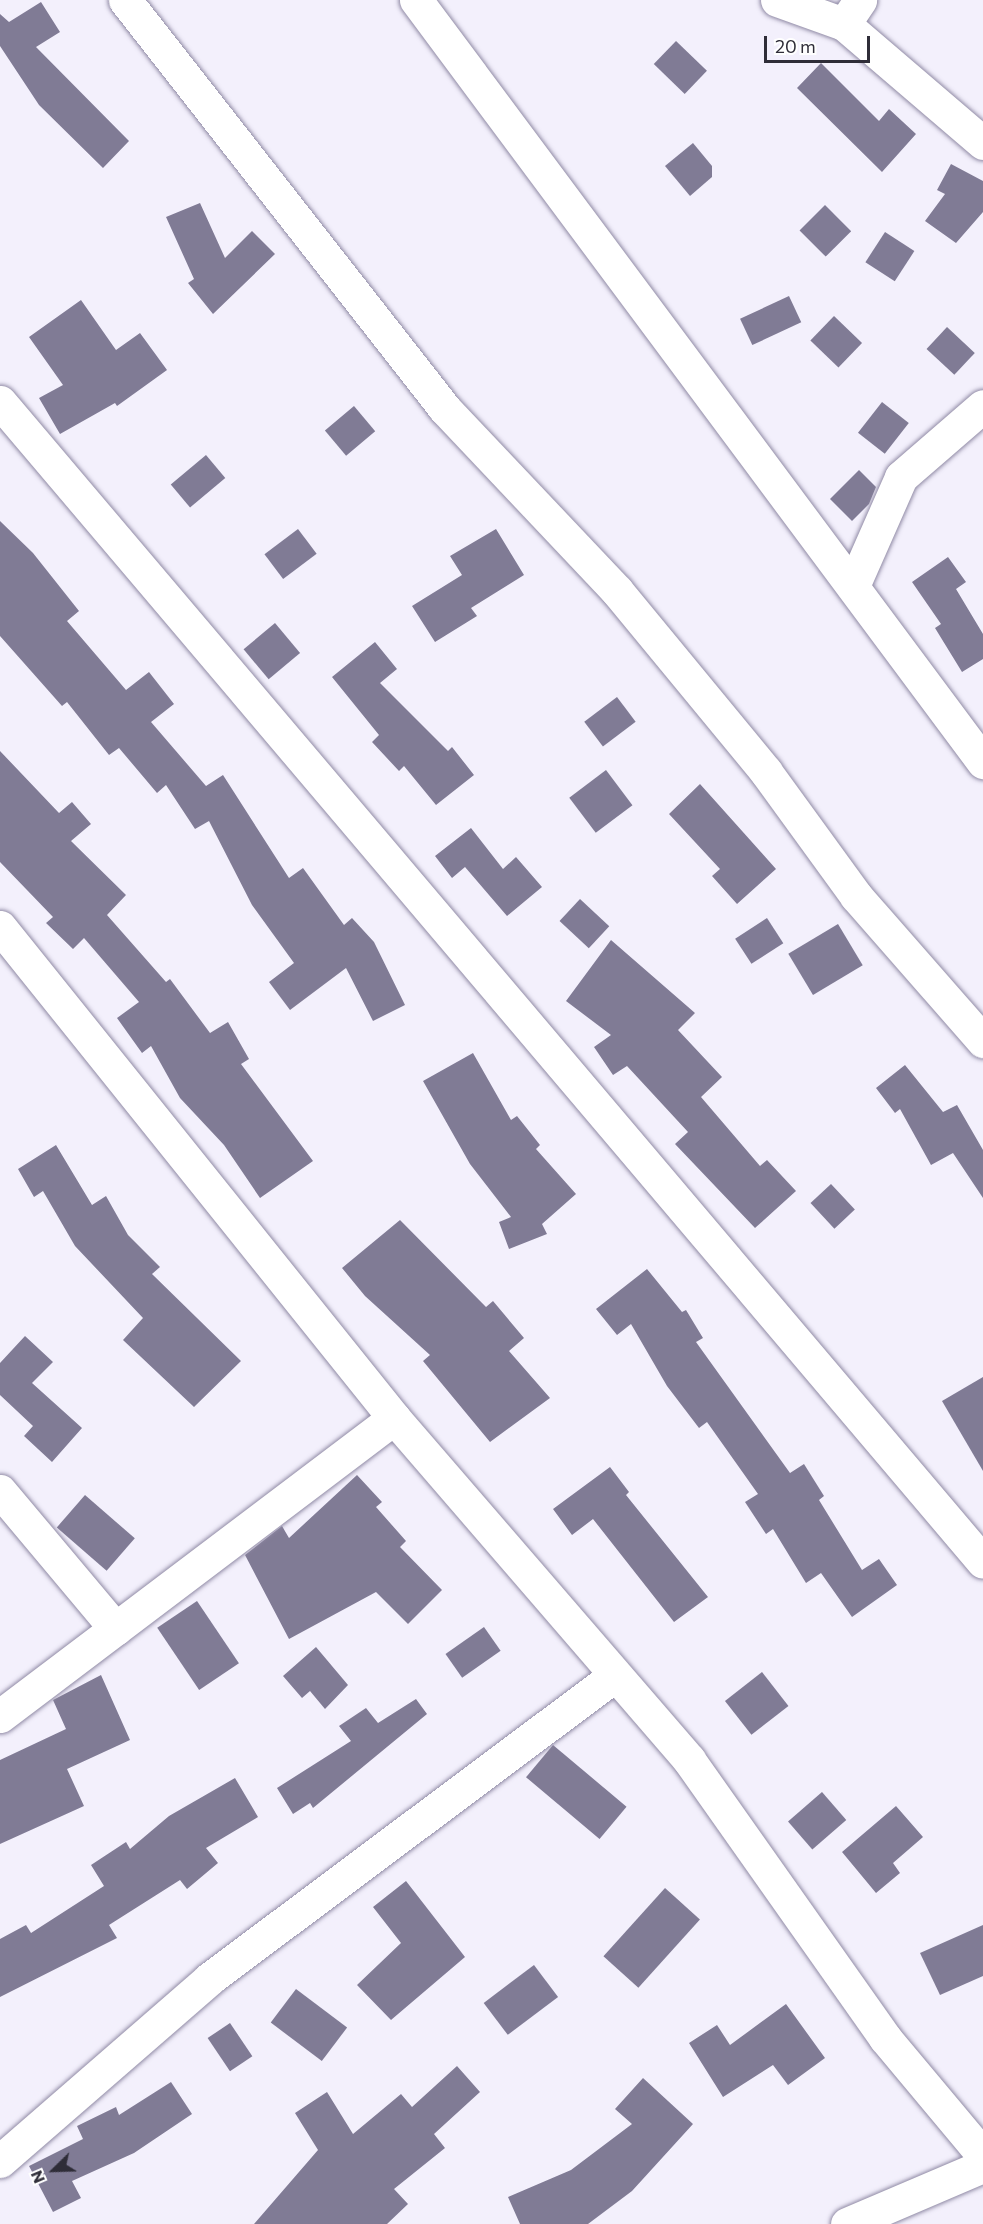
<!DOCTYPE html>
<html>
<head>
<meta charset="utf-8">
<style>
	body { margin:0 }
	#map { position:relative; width:983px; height:2224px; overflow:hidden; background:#f3f0fc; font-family:Commissioner,sans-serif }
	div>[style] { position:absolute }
	.building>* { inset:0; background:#807b95; transform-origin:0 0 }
	.roads { filter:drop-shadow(0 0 2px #908aa5) drop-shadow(0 0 2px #908aa5) }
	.street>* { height:33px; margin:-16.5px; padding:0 16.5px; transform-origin:16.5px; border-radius:16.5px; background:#fff }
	span { translate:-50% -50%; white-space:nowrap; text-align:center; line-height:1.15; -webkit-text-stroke:6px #fff; paint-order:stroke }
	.north { position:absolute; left:24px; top:2140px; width:60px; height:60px; -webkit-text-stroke:4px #fff; paint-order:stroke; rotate:247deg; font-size:16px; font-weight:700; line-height:24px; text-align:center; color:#2f2d38 }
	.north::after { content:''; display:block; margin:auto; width:21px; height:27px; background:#2f2d38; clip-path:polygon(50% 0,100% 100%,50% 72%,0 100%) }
	.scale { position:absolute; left:764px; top:36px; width:106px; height:27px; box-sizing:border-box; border:3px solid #2f2d38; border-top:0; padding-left:8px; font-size:18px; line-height:21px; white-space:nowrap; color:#2f2d38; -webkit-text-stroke:4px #fff; paint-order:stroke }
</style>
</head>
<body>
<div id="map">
	<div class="building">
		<i style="clip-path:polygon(41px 2px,60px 32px,36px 47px,129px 141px,103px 168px,39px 105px,0 46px,0 14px,9px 22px)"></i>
		<i style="left:676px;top:41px;width:43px;height:32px;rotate:44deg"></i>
		<i style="clip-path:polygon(821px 63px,879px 121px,889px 109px,916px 134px,882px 172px,797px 88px)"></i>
		<i style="clip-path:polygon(693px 143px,712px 166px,712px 177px,690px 196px,665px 166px)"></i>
		<i style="clip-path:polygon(951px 164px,983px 181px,983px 212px,956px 243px,925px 221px,945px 194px,937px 190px)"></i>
		<i style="clip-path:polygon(200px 203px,225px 258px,252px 231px,275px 254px,213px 314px,188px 283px,194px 279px,166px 217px)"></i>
		<i style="left:825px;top:205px;width:37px;height:36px;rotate:45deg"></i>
		<i style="left:885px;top:232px;width:35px;height:36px;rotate:33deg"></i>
		<i style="left:789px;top:296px;width:29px;height:54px;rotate:65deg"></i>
		<i style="clip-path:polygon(81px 300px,116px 350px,140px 333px,167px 370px,117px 406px,115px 403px,60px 434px,39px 398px,63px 385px,29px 337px)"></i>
		<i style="left:834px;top:316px;width:39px;height:34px;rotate:44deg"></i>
		<i style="left:947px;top:327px;width:38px;height:30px;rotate:43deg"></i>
		<i style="left:882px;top:402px;width:34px;height:39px;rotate:38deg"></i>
		<i style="left:354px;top:406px;width:33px;height:38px;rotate:50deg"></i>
		<i style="left:206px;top:455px;width:30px;height:46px;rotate:50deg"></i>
		<i style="clip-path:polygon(859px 470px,876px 487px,869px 504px,852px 521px,830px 499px)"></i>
		<i style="clip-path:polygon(0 521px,33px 553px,79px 611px,67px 621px,126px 690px,149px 672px,174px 704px,151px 722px,206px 786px,223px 775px,289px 878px,303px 868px,344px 925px,352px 918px,374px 942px,405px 1005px,373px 1021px,346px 968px,290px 1010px,269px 982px,294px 963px,252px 905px,209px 821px,195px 829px,166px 785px,157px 793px,119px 748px,109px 755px,67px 702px,62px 706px,0 636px)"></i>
		<i style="left:298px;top:529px;width:31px;height:42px;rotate:53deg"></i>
		<i style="clip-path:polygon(496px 529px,524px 575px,471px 608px,477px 616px,435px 642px,412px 606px,462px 575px,450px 556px)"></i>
		<i style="clip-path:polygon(948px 557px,966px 582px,956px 589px,983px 634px,983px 659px,962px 672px,935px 628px,941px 624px,912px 582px)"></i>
		<i style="left:275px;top:623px;width:39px;height:41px;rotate:50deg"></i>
		<i style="clip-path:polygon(375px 642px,397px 669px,380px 683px,448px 751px,452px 747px,474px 775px,436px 805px,404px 766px,399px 771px,372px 742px,379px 735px,332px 677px)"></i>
		<i style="left:617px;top:697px;width:31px;height:41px;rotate:53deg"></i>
		<i style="clip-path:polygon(0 751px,59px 813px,72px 802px,91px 824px,71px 841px,126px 895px,107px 915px,166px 982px,170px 979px,210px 1033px,228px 1022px,249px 1059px,241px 1064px,313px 1161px,260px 1198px,224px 1145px,180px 1098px,151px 1046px,142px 1053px,117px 1018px,139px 1002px,84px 938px,73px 949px,46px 923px,53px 917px,0 862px)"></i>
		<i style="left:606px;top:770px;width:44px;height:46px;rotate:53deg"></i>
		<i style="clip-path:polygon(700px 784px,776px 869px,737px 904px,712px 876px,720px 869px,669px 814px)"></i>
		<i style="clip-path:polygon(471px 828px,503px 869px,516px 857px,542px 887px,507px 916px,465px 867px,452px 878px,435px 856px)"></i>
		<i style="left:580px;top:899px;width:40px;height:30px;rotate:43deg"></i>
		<i style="left:767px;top:918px;width:30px;height:38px;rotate:57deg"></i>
		<i style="left:838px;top:924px;width:48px;height:58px;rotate:59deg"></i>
		<i style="clip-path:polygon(611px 940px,695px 1013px,678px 1030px,722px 1077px,701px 1097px,760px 1166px,767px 1160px,796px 1191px,755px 1228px,675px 1144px,688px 1132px,627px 1066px,613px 1075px,594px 1047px,611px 1035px,566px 1001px)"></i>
		<i style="clip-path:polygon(473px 1053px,511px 1120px,517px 1116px,540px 1145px,536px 1149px,576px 1194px,542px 1224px,547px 1234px,509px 1249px,499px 1222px,511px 1217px,470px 1164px,423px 1081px)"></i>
		<i style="clip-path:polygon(905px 1065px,943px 1112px,957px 1105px,983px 1150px,983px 1198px,953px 1153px,931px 1165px,900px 1109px,895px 1113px,876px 1088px)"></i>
		<i style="clip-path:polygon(56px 1145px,92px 1205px,106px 1196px,128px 1235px,160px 1267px,152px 1274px,241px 1361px,194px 1407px,123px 1340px,143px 1318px,75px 1246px,43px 1191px,34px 1197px,18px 1169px)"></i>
		<i style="left:831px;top:1184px;width:35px;height:28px;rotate:47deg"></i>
		<i style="clip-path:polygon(400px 1220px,486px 1307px,493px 1301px,524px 1338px,509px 1351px,550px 1398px,490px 1442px,423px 1361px,430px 1355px,365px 1296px,342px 1268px)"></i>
		<i style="clip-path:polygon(647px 1269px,682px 1312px,686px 1310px,703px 1338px,696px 1342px,790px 1473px,804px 1464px,824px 1496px,819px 1500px,862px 1570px,879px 1559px,897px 1585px,852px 1617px,821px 1573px,806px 1583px,773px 1529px,766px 1534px,745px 1502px,758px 1494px,707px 1422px,699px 1428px,667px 1386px,631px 1324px,617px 1335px,596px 1309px)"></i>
		<i style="clip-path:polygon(25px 1336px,53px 1362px,32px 1383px,82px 1428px,52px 1462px,24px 1436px,33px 1426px,0 1395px,0 1363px)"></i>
		<i style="clip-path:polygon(983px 1377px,983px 1471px,942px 1401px)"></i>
		<i style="clip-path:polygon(610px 1467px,629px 1492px,626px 1495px,708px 1597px,674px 1622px,593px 1519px,572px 1535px,553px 1509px)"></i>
		<i style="clip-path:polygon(357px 1475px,382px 1502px,376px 1507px,406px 1541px,400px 1547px,442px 1590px,408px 1624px,376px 1592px,289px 1639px,245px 1555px,282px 1526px,289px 1538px)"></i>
		<i style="left:85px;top:1495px;width:66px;height:43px;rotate:41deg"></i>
		<i style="left:197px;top:1601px;width:75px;height:48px;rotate:56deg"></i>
		<i style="left:484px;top:1627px;width:29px;height:47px;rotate:55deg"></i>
		<i style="clip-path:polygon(316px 1647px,348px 1685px,325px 1709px,310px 1691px,302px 1698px,283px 1676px)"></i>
		<i style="left:762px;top:1672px;width:43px;height:47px;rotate:52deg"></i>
		<i style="clip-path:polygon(101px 1675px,130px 1740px,67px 1769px,84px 1806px,0 1844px,0 1760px,66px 1729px,53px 1700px)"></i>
		<i style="clip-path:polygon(416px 1699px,427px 1714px,313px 1808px,310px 1803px,293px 1814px,277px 1788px,351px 1741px,339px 1726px,366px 1708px,378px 1723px)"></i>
		<i style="left:553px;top:1745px;width:96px;height:42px;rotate:40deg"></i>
		<i style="clip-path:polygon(235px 1778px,258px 1817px,206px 1848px,218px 1863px,187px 1889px,180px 1880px,109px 1925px,117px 1938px,0 1997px,0 1939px,26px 1925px,31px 1933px,104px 1886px,91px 1865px,126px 1842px,130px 1849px,169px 1816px)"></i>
		<i style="left:822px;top:1792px;width:37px;height:45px;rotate:49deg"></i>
		<i style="clip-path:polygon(896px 1806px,923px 1837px,893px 1863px,900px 1873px,876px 1893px,842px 1852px)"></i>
		<i style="clip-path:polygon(406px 1881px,465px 1957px,391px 2020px,357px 1985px,401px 1943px,373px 1907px)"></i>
		<i style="left:665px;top:1888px;width:47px;height:92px;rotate:42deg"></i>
		<i style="clip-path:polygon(983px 1925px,983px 1976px,940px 1995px,920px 1953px)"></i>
		<i style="left:534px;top:1965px;width:40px;height:63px;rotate:53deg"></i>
		<i style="left:296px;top:1989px;width:64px;height:42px;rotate:37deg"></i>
		<i style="clip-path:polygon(786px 2004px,825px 2058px,788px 2085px,773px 2065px,723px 2097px,689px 2043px,717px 2025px,730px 2045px)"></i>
		<i style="left:230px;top:2023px;width:40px;height:27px;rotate:56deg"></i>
		<i style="clip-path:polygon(457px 2066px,480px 2092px,434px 2134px,445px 2148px,394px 2189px,408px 2204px,387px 2224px,254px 2224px,318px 2150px,295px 2113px,327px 2092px,353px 2134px,401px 2094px,412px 2107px)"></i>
		<i style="clip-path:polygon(643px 2078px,693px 2124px,632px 2191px,588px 2224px,520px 2224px,508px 2197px,571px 2170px,632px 2124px,615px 2109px)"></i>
		<i style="clip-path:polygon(171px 2082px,192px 2114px,134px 2153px,72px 2181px,81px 2198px,53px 2212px,29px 2166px,83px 2139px,77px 2126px,116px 2107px,119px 2115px)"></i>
	</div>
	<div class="roads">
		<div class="street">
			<i style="left:125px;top:0;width:519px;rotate:51.96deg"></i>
			<i style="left:445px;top:409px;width:250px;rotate:46.6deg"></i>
			<i style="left:617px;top:591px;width:234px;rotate:50.5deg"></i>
			<i style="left:766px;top:772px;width:153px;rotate:54deg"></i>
			<i style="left:856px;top:896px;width:193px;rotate:48.8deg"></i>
			<i style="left:416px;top:0;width:950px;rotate:53.35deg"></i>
			<i style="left:777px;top:0;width:71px;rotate:19.7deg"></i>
			<i style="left:844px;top:24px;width:183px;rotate:40.6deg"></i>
			<i style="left:844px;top:24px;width:29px;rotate:-56deg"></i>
			<i style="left:0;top:402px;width:1520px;rotate:49.72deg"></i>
			<i style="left:853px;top:586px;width:119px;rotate:-66.2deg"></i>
			<i style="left:901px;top:477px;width:108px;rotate:-40.9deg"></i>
			<i style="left:0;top:927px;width:630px;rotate:51.25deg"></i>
			<i style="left:394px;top:1418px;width:452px;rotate:49.2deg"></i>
			<i style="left:689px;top:1760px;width:340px;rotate:54.8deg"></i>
			<i style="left:885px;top:2038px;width:153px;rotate:50.1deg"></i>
			<i style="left:0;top:1491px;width:180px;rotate:50deg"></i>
			<i style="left:0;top:1716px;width:494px;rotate:-37.1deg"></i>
			<i style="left:0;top:2161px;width:277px;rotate:-41deg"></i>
			<i style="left:209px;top:1979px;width:506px;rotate:-36.8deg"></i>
			<i style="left:847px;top:2224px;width:148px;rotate:-23.1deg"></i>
		</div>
	</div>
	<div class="north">N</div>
	<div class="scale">20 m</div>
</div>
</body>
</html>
